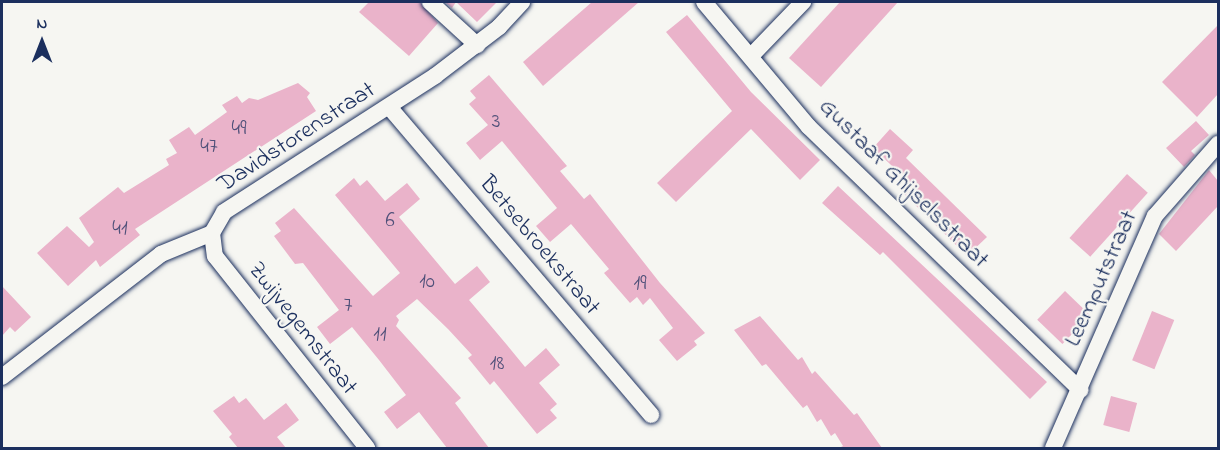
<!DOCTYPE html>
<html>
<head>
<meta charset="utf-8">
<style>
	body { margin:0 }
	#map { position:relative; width:1220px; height:450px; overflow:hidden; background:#f6f6f2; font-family:"Indie Flower",sans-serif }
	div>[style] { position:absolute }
	.building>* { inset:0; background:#eab3ca; transform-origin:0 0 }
	.roads { filter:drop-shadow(0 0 2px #1b2f5e) drop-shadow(0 0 2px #1b2f5e) }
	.street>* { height:16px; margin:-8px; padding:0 8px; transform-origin:8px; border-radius:8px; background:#f6f6f2 }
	span { translate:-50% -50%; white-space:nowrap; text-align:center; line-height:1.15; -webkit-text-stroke:4.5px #f6f6f2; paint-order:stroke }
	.number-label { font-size:21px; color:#4f5079 }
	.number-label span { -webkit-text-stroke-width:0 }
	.street-label { font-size:24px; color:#1b2f5e }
	.frame { position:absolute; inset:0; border:3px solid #1b2f5e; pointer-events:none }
	.north { position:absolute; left:12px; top:12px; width:60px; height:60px; -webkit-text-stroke:4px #f6f6f2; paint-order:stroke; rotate:0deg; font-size:16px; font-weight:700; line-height:24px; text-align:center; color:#1b2f5e }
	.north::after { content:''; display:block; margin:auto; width:21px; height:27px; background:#1b2f5e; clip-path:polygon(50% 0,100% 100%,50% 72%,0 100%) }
</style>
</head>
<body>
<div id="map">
	<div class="building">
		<i style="clip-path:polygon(369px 2px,420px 2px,438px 23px,409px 56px,359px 12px)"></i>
		<i style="clip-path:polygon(445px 2px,497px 2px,477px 22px,456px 2px,452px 8px)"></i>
		<i style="clip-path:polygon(592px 2px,639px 2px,543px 86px,523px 62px)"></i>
		<i style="clip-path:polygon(840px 2px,898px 2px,821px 87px,789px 58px)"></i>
		<i style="clip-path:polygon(687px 15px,751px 92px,820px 160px,800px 180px,751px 129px,676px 202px,657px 183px,732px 111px,666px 32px)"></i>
		<i style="clip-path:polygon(1218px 25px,1218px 94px,1197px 117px,1162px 82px)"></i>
		<i style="clip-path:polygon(489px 75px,567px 166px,560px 171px,584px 199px,590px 194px,660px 283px,705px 333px,694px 341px,697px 345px,677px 361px,659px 340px,673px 328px,650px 298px,643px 305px,637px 297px,630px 303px,604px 273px,609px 269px,571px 224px,550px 242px,536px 226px,557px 208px,502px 141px,480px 160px,466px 143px,488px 125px,469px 104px,476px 98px,470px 91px)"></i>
		<i style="clip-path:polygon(298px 83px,310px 93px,307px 97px,316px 111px,135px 229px,140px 235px,100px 267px,96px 260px,68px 286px,37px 253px,67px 226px,89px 247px,94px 242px,79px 218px,118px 187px,124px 193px,169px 165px,166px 159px,177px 153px,169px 140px,189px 127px,195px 135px,227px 112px,222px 105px,237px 96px,242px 103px,249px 98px,258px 100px)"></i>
		<i style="clip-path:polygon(1196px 121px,1209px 135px,1191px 151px,1195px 155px,1184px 167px,1166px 148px)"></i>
		<i style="clip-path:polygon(890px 129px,913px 150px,906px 158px,987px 237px,967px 256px,900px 190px,908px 181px,873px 148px)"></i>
		<i style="clip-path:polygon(1209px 170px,1218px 181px,1218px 206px,1176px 251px,1159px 234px)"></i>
		<i style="left:1127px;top:174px;width:28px;height:86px;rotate:42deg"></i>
		<i style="clip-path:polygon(354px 178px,360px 186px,367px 180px,385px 201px,407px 183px,420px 199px,399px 217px,455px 284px,477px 266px,490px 282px,469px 300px,507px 345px,525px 367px,546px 348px,560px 365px,539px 383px,557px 404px,550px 410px,557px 418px,537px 434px,494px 381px,490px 385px,468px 358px,472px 355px,448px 329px,417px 299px,396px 316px,399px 320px,396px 326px,461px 398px,455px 403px,489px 448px,447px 448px,419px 412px,397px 429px,384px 412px,406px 395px,379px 360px,352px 327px,330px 344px,317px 327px,339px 310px,303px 263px,295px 264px,274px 236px,281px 231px,275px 223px,294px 208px,373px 296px,400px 273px,335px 195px)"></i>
		<i style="clip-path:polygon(838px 186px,1047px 382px,1030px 399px,883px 252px,880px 255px,822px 203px)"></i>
		<i style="clip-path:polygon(2px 286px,31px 317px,15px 332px,10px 327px,2px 336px)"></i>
		<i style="left:1065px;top:291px;width:35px;height:40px;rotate:44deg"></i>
		<i style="left:1152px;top:311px;width:24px;height:53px;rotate:22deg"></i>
		<i style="clip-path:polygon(760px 316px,798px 360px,802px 357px,812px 374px,815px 371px,854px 415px,857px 413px,882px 448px,839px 448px,843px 446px,835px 433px,831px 436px,821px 419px,817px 422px,807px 405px,803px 408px,766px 364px,762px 366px,734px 330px)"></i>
		<i style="clip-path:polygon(234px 396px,239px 403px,246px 398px,264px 420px,286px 403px,299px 420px,277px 437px,286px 448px,238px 448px,229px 437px,232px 434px,213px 411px)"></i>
		<i style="left:1111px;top:396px;width:27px;height:30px;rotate:15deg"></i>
	</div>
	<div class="roads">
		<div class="street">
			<i style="left:430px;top:2px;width:64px;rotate:42.5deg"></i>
			<i style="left:704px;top:2px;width:163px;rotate:50deg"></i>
			<i style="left:809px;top:127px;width:378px;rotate:44.1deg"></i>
			<i style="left:752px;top:55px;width:74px;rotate:-46.1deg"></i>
			<i style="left:390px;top:108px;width:403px;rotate:49.6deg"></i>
			<i style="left:212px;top:233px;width:23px;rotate:83deg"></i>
			<i style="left:215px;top:256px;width:245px;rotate:51.6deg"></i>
			<i style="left:2px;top:377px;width:201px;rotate:-37.7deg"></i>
			<i style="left:161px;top:254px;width:55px;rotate:-22.4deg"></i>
			<i style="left:212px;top:233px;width:24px;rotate:-60deg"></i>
			<i style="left:224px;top:212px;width:251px;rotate:-32.8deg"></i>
			<i style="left:435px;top:76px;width:81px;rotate:-37.4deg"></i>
			<i style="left:499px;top:27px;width:34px;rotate:-47deg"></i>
			<i style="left:1053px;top:448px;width:253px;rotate:-66.3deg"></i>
			<i style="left:1155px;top:216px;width:96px;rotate:-48.8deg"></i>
		</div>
	</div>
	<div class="number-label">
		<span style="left:496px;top:122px">3</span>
		<span style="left:239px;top:129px">49</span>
		<span style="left:209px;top:147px">47</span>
		<span style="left:390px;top:221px">6</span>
		<span style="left:120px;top:229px">41</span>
		<span style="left:427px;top:282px">10</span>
		<span style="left:640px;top:284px">19</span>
		<span style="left:348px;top:306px">7</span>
		<span style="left:380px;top:335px">11</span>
		<span style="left:497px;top:364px">18</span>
	</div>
	<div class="street-label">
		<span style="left:297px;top:138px;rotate:-33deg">Davidstorenstraat</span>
		<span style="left:903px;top:184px;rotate:45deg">Gustaaf Ghijselsstraat</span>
		<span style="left:539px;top:246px;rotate:50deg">Betsebroekstraat</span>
		<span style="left:1102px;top:279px;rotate:-66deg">Leemputstraat</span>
		<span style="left:302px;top:329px;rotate:52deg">Zwijvegemstraat</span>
	</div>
	<div class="frame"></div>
	<div class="north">N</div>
</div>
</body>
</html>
